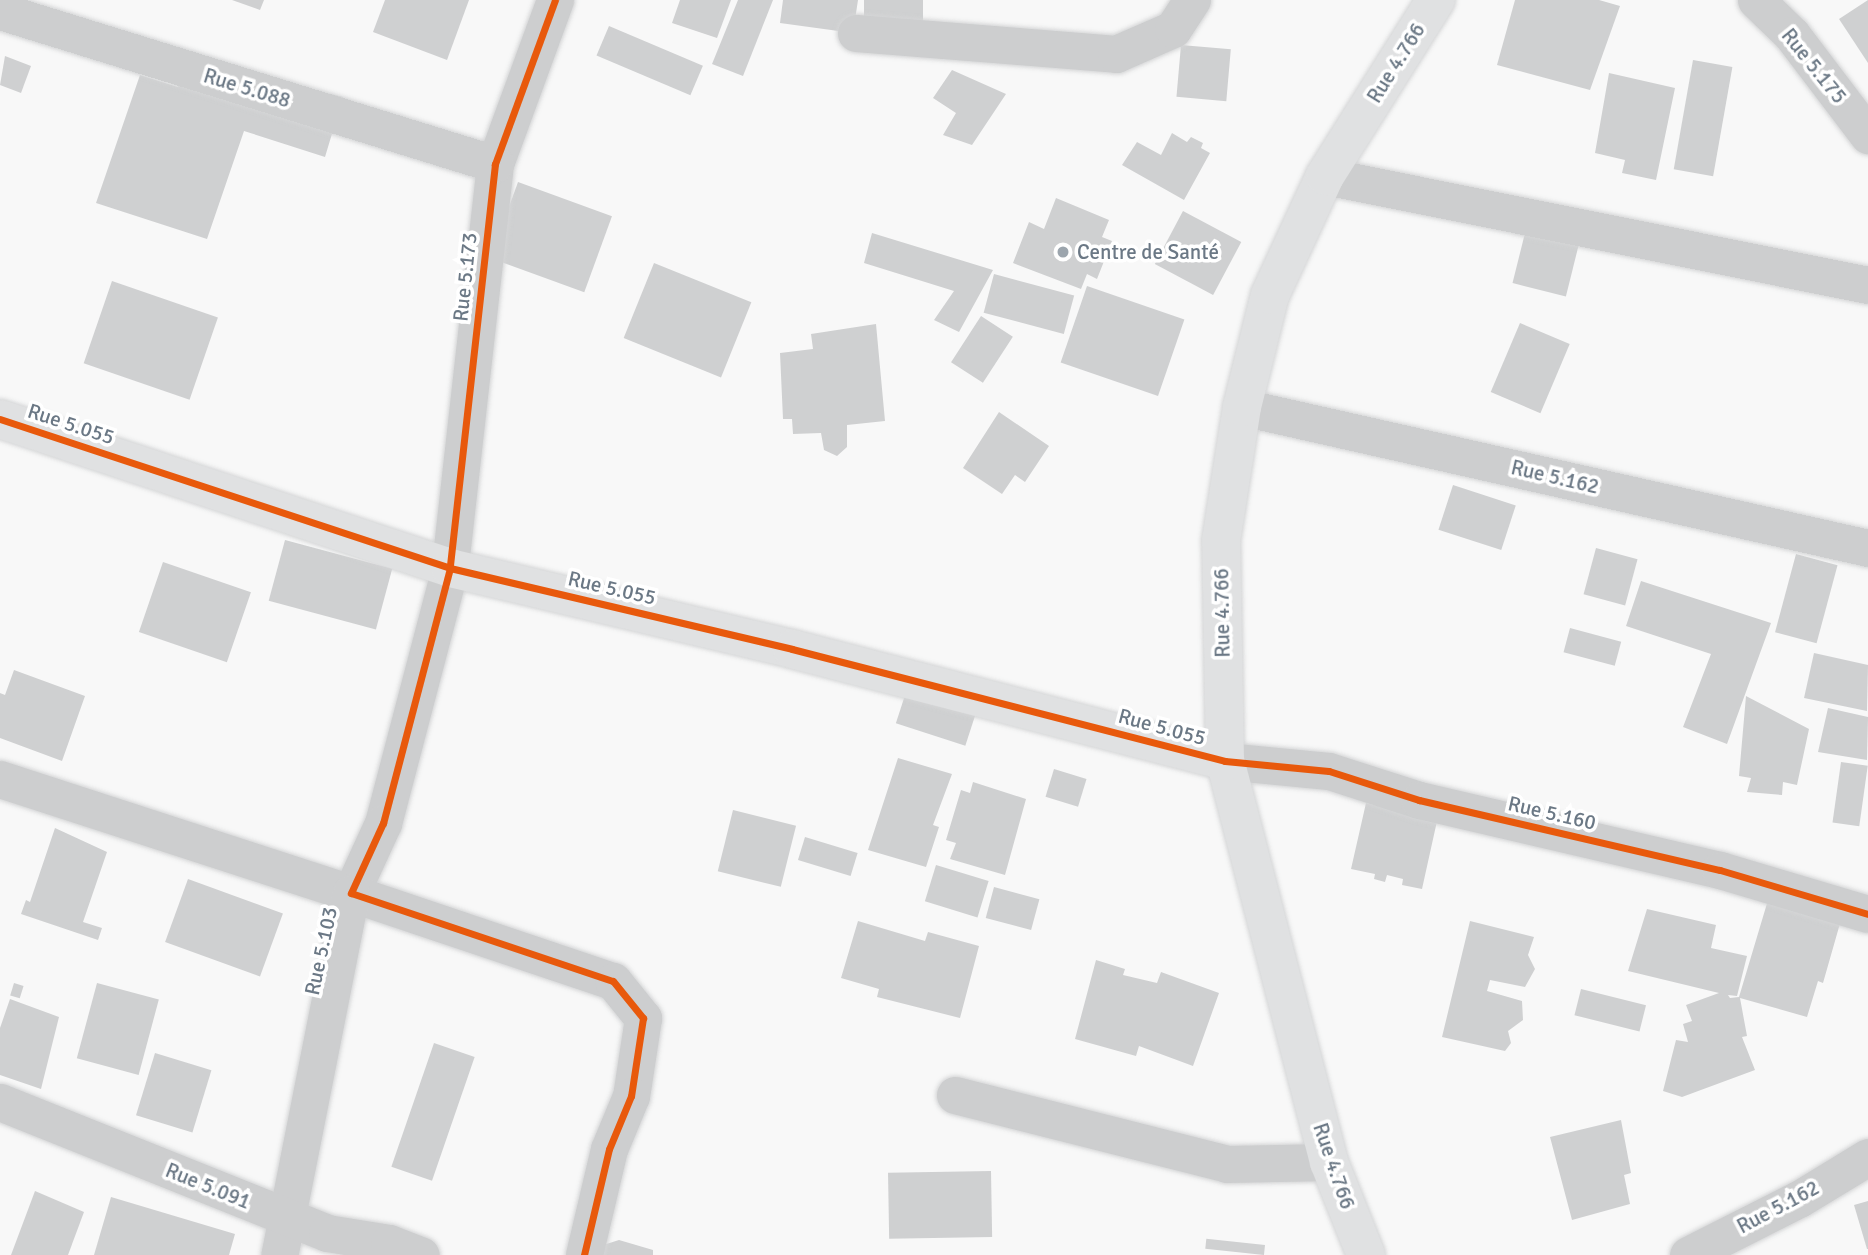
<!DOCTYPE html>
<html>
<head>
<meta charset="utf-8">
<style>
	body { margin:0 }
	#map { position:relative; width:1868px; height:1255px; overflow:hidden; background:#f8f8f8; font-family:Signika,sans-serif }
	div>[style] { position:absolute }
	.building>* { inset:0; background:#cfd0d1; transform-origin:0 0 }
	.roads { filter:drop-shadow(0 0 2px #d4d5d6) drop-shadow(0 0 2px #d4d5d6) }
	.street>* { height:37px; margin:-18.5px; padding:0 18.5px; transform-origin:18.5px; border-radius:18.5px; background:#cdcecf }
	.secondary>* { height:38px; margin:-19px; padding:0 19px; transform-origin:19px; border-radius:19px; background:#e0e1e2 }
	.cycleway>* { height:7px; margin:-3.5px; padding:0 3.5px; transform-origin:3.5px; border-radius:3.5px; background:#e8590c }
	.dots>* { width:19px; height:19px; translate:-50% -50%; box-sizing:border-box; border:4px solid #fff; border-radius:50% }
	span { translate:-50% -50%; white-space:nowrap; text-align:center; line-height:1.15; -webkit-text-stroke:7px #fff; paint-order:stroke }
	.street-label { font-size:21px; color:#6b7885 }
	.poi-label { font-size:21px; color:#6b7885 }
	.left { translate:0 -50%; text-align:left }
</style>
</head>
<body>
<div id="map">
	<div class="building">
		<i style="clip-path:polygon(232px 0,264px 0,260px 10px)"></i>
		<i style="clip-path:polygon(385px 0,469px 0,447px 60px,373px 32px)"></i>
		<i style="clip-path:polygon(680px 0,731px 0,717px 38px,672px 23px)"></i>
		<i style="clip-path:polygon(738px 0,773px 0,743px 76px,712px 64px)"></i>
		<i style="clip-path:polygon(783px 0,858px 0,853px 33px,780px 23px)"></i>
		<i style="left:864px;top:0;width:59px;height:22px"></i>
		<i style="clip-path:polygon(1515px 0,1599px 0,1620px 6px,1590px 90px,1497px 65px)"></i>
		<i style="clip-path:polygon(1868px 0,1868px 63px,1839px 19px)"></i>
		<i style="left:609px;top:26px;width:102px;height:32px;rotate:23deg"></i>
		<i style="left:1181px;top:45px;width:50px;height:52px;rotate:5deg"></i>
		<i style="clip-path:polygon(5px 56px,31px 66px,21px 93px,0 85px)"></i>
		<i style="left:1693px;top:60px;width:40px;height:111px;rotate:10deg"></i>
		<i style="clip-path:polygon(189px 61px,343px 97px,325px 157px,244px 131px,207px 239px,96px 203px,140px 75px,178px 87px)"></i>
		<i style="clip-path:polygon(952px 70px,1006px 94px,972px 145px,943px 135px,956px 113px,933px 98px)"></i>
		<i style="clip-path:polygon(1609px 73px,1675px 88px,1656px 180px,1622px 173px,1625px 160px,1595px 153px)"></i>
		<i style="clip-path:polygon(1172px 133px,1187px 142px,1191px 137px,1203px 143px,1201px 148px,1210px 153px,1184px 200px,1122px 165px,1137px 142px,1161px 155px)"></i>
		<i style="left:518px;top:182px;width:100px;height:81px;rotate:20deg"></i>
		<i style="clip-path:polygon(1056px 198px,1109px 220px,1102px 237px,1112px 241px,1097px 279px,1087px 274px,1081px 289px,1013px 263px,1029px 222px,1044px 229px)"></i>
		<i style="left:1183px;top:211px;width:66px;height:60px;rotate:28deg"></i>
		<i style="left:1528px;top:221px;width:55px;height:64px;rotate:14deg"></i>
		<i style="clip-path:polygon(872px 233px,993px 270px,959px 332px,934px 320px,954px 291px,864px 263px)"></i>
		<i style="left:654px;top:263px;width:105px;height:81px;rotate:22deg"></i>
		<i style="left:994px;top:274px;width:83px;height:40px;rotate:15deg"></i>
		<i style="left:112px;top:281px;width:112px;height:87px;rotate:19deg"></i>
		<i style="left:1087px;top:286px;width:103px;height:81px;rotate:19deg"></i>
		<i style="left:981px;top:316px;width:38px;height:55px;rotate:33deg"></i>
		<i style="left:1520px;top:323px;width:54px;height:75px;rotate:23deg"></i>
		<i style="clip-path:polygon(876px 324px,885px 421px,847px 425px,847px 447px,837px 456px,824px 450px,821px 433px,793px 434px,792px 419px,783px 419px,780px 353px,813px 349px,811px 334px)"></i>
		<i style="clip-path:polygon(999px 412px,1049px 446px,1025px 482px,1015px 475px,1002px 494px,963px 468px)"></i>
		<i style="left:1453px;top:485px;width:66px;height:47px;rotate:18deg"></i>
		<i style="left:285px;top:540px;width:111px;height:63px;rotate:15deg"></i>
		<i style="left:1596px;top:548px;width:43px;height:48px;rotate:15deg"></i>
		<i style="left:1796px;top:554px;width:43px;height:81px;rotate:15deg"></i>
		<i style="left:163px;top:562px;width:93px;height:74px;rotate:19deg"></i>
		<i style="clip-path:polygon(1641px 581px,1771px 623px,1727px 744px,1683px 727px,1711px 654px,1626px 626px)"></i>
		<i style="left:1570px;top:628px;width:53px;height:25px;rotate:15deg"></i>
		<i style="clip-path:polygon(1814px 653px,1868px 665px,1867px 711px,1804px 698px)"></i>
		<i style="clip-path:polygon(14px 670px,85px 696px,62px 761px,0 738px,0 693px,5px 695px)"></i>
		<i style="left:907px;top:689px;width:73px;height:36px;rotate:18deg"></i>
		<i style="clip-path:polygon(1746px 696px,1809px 729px,1797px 785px,1783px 782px,1782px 795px,1747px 792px,1751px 778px,1739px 776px)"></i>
		<i style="clip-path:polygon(1828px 708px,1868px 717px,1867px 760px,1818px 752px)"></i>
		<i style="clip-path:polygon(898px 758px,952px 774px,933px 825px,939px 827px,926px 867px,868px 850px)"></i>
		<i style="left:1841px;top:762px;width:27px;height:61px;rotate:8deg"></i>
		<i style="left:1054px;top:769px;width:34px;height:29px;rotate:17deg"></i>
		<i style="clip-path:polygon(973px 782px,1026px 799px,1005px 875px,950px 859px,956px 843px,946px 840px,961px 790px,970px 793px)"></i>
		<i style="clip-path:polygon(1366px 803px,1410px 814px,1439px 812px,1422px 889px,1402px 885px,1403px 879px,1387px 875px,1385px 882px,1374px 879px,1375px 874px,1351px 869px)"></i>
		<i style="left:733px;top:810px;width:65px;height:63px;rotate:14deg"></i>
		<i style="clip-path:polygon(55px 828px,107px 852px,83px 922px,102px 928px,98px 940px,21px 914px,26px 900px,30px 902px)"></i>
		<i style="left:805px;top:837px;width:55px;height:24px;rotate:17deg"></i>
		<i style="left:936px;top:865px;width:55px;height:38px;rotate:17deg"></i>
		<i style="left:188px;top:879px;width:101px;height:67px;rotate:20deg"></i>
		<i style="left:994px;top:887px;width:47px;height:32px;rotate:15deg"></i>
		<i style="clip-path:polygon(1771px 890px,1843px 913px,1823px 983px,1818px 981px,1807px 1017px,1740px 998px,1747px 1036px,1742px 1037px,1755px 1070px,1682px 1097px,1663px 1091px,1676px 1040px,1688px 1042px,1683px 1024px,1692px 1021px,1686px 1005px,1719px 993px,1628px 971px,1647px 909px,1716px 925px,1711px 948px,1747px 956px,1737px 996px,1728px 995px,1730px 998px,1739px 997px)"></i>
		<i style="clip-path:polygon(858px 921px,925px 941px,928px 932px,979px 946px,960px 1018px,877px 997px,879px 989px,841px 978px)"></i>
		<i style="clip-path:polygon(1470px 921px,1534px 937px,1528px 955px,1535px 969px,1525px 987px,1490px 980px,1487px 991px,1522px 1001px,1523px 1020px,1508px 1031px,1511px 1043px,1505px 1051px,1442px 1037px)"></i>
		<i style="clip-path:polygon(1096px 960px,1125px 969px,1123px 975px,1157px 983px,1161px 972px,1219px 993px,1193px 1066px,1139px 1046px,1136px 1056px,1075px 1039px)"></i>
		<i style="left:14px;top:983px;width:10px;height:13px;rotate:17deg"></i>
		<i style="left:97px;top:983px;width:64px;height:78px;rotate:15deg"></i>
		<i style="left:1581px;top:989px;width:67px;height:27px;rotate:14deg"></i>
		<i style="clip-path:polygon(10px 999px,59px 1017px,41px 1089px,0 1075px,0 1028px)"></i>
		<i style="left:434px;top:1043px;width:43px;height:131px;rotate:19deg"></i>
		<i style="left:155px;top:1053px;width:59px;height:65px;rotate:17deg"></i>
		<i style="clip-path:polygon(1621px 1120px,1631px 1173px,1624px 1175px,1630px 1204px,1572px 1220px,1550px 1137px)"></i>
		<i style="left:991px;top:1171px;width:66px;height:103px;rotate:89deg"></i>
		<i style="clip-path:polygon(35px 1191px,84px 1212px,68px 1255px,11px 1255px)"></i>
		<i style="clip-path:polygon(111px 1197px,235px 1234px,229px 1255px,94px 1255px)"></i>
		<i style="clip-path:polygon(1868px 1201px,1868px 1249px,1867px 1249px,1854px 1205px)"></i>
		<i style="clip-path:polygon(619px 1240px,653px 1250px,653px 1255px,600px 1255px,600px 1246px)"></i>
		<i style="left:1265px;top:1245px;width:10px;height:59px;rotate:96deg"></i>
	</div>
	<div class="roads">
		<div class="street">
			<i style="left:555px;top:0;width:175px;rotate:110.1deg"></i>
			<i style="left:495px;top:164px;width:406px;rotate:96.4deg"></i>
			<i style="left:450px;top:568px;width:264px;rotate:104.7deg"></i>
			<i style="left:383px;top:823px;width:77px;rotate:114.6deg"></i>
			<i style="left:351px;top:893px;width:276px;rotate:18.6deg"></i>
			<i style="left:613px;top:981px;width:48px;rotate:51deg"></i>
			<i style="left:643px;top:1018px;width:79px;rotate:98.7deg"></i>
			<i style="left:631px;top:1096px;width:57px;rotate:112.5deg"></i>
			<i style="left:609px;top:1149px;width:109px;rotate:103.3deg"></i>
			<i style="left:1756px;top:0;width:50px;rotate:44.2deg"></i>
			<i style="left:1792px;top:35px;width:126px;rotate:52.8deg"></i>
			<i style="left:0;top:11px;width:518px;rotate:17.18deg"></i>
			<i style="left:856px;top:33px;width:261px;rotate:4.6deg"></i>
			<i style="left:1116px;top:54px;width:62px;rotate:-23.7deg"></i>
			<i style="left:1173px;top:29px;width:35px;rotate:-57deg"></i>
			<i style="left:1325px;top:176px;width:554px;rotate:11.35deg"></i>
			<i style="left:1242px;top:407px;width:642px;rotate:12.69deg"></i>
			<i style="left:1225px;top:761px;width:104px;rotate:5.5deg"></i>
			<i style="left:1329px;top:771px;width:95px;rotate:17.9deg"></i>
			<i style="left:1419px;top:800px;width:309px;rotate:13.1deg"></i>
			<i style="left:1720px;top:870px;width:154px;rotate:16.6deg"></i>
			<i style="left:0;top:779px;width:369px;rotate:18deg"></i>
			<i style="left:351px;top:893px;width:369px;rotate:101.2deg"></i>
			<i style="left:955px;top:1095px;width:281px;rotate:14.2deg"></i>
			<i style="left:1227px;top:1164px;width:102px;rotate:-1.1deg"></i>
			<i style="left:0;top:1102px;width:352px;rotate:21.8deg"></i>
			<i style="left:327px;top:1233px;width:63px;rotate:9.2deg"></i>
			<i style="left:389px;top:1243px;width:34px;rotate:21deg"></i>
			<i style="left:1688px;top:1255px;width:124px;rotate:-26.8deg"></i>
			<i style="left:1799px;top:1199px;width:81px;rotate:-31.3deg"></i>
		</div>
		<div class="secondary">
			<i style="left:0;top:419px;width:474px;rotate:18.3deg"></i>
			<i style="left:450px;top:568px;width:351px;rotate:13.3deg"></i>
			<i style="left:792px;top:649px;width:447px;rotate:14.5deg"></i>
			<i style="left:1366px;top:1255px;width:100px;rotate:-111.7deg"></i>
			<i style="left:1329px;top:1162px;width:414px;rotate:-104.5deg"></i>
			<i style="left:1225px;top:761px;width:220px;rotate:-91deg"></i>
			<i style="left:1221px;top:541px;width:136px;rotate:-81.1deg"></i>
			<i style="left:1242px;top:407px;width:115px;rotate:-76deg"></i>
			<i style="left:1270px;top:295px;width:131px;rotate:-65.2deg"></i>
			<i style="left:1325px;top:176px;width:208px;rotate:-57.8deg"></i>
		</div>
	</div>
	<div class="cycleway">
		<i style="left:555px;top:0;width:175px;rotate:110.1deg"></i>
		<i style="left:495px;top:164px;width:406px;rotate:96.4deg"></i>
		<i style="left:450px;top:568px;width:264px;rotate:104.7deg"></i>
		<i style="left:383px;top:823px;width:77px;rotate:114.6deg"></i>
		<i style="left:351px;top:893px;width:276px;rotate:18.6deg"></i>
		<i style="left:613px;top:981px;width:48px;rotate:51deg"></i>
		<i style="left:643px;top:1018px;width:79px;rotate:98.7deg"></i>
		<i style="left:631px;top:1096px;width:57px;rotate:112.5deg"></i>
		<i style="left:609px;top:1149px;width:109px;rotate:103.3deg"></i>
		<i style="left:0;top:419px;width:474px;rotate:18.3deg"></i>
		<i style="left:450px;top:568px;width:351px;rotate:13.3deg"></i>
		<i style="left:792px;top:649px;width:447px;rotate:14.5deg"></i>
		<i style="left:1225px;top:761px;width:104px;rotate:5.5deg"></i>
		<i style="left:1329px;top:771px;width:95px;rotate:17.9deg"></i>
		<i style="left:1419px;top:800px;width:309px;rotate:13.1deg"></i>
		<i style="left:1720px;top:870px;width:154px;rotate:16.6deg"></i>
	</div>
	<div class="dots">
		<i style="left:1063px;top:252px;background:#9ca5ad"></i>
	</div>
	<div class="street-label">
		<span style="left:1396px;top:63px;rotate:-58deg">Rue 4.766</span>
		<span style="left:1814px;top:66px;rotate:51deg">Rue 5.175</span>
		<span style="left:247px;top:88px;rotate:17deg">Rue 5.088</span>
		<span style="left:465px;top:277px;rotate:-84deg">Rue 5.173</span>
		<span style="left:71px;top:424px;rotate:18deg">Rue 5.055</span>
		<span style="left:1555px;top:477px;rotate:13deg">Rue 5.162</span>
		<span style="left:612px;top:588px;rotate:13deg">Rue 5.055</span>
		<span style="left:1222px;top:613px;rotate:-91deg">Rue 4.766</span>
		<span style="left:1162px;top:727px;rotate:15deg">Rue 5.055</span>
		<span style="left:1552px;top:813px;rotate:13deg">Rue 5.160</span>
		<span style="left:321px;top:951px;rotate:-78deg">Rue 5.103</span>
		<span style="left:1334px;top:1166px;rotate:71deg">Rue 4.766</span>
		<span style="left:208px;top:1186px;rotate:22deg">Rue 5.091</span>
		<span style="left:1778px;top:1207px;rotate:-28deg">Rue 5.162</span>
	</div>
	<div class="poi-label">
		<span class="left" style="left:1077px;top:252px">Centre de Santé</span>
	</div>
</div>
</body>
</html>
